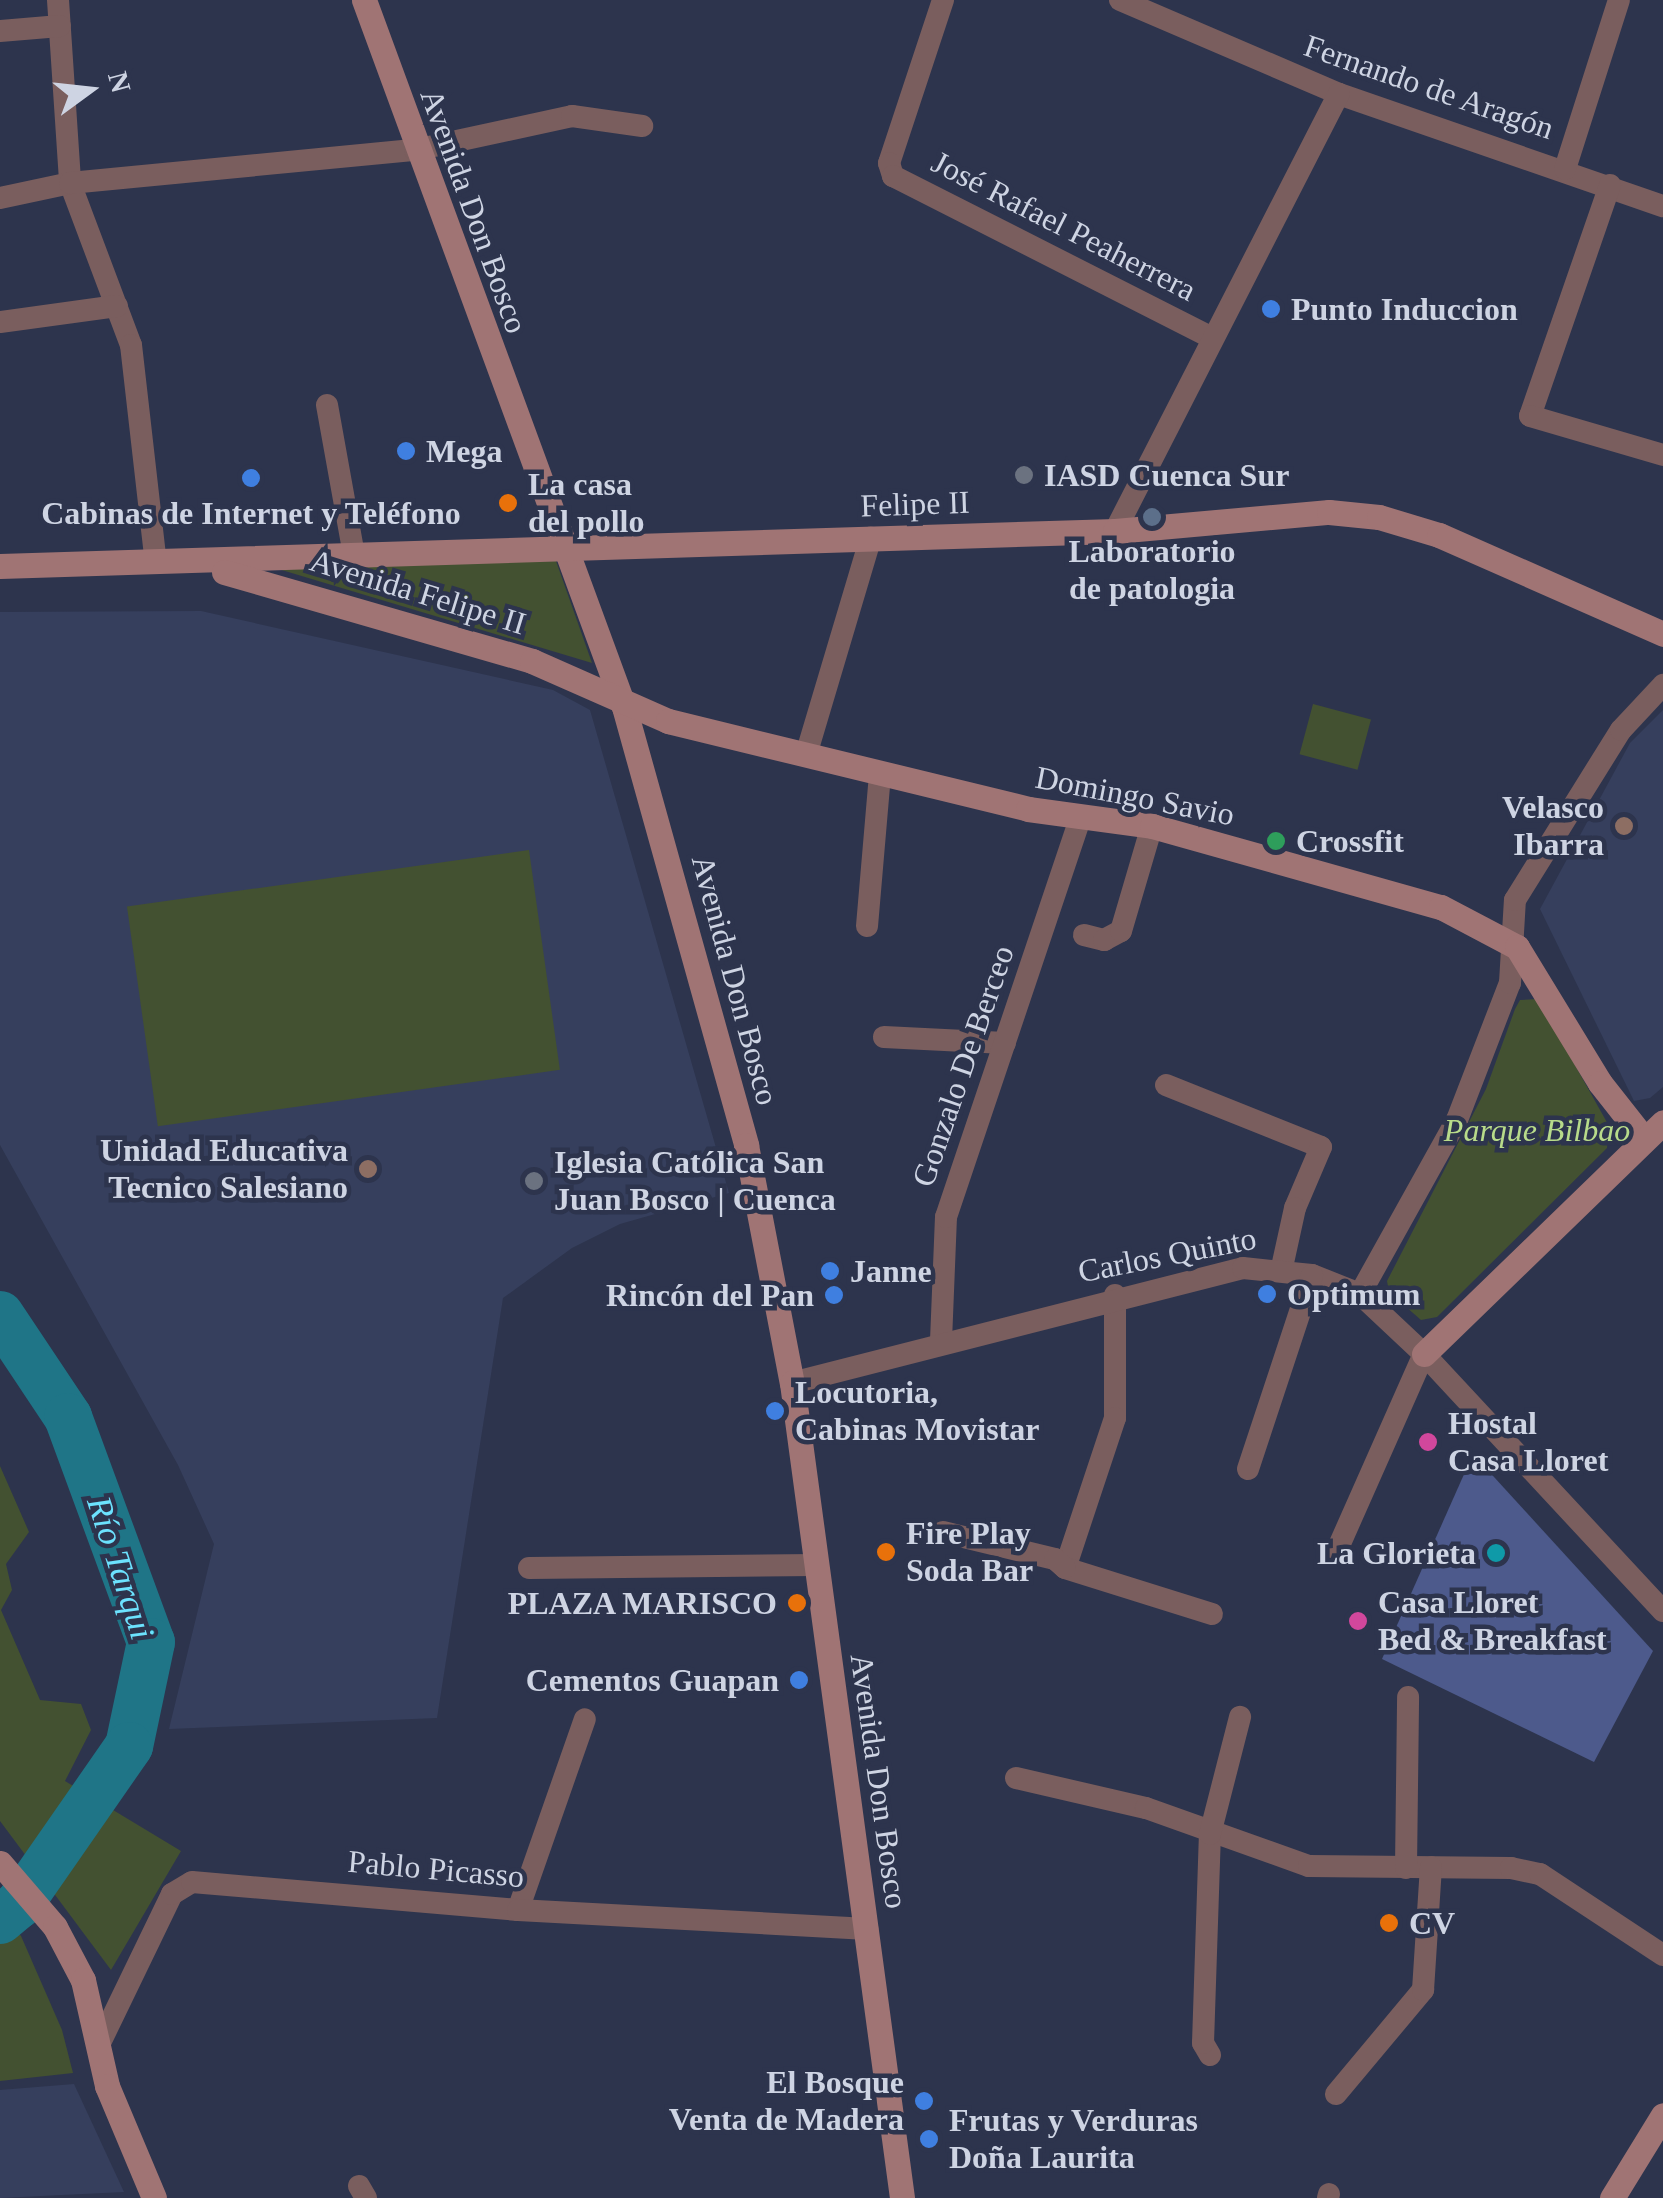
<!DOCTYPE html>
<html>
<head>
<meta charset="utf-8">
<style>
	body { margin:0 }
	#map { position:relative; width:1663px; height:2198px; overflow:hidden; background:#2d344d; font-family:Georgia,serif }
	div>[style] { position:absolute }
	.built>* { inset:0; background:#363f5d }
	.green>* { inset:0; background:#435131; transform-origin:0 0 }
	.river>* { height:48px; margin:-24px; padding:0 24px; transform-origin:24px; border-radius:24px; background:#1f7587 }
	.building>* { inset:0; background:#4d5a8c }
	.street>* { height:22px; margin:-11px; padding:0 11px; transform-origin:11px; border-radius:11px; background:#7a5e5e }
	.secondary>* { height:25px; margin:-12.5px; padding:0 12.5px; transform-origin:12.5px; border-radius:12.5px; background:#a07474 }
	.dots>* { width:28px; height:28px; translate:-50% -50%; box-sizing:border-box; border:5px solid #2d344d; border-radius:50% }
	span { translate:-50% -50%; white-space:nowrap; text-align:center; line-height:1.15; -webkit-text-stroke:9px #2d344d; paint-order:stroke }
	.street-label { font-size:32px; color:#ced4e3 }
	.poi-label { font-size:32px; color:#ced4e3; font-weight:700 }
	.left { translate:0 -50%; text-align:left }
	.right { translate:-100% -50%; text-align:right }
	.park-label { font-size:32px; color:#b8db8a; font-style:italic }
	.water-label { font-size:35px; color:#6ce2fe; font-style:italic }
	.north { position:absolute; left:40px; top:40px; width:100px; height:100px; -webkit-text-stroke:8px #2d344d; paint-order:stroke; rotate:75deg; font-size:28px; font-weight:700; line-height:40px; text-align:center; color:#ced4e3 }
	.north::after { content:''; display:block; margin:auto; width:35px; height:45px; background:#ced4e3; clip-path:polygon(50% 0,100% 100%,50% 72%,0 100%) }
</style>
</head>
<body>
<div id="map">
	<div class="built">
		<i style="clip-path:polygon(201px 611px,553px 690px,590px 710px,729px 1193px,620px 1224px,572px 1248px,503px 1298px,437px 1718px,169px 1729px,214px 1544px,178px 1465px,0 1145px,0 612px)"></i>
		<i style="clip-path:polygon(1663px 710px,1663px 1087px,1650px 1098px,1634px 1101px,1540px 909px,1630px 743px)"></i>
		<i style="clip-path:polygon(74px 2084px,124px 2192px,0 2198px,0 2090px)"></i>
	</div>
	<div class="green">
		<i style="clip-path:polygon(556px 561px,592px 663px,265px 565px)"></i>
		<i style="left:1313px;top:704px;width:60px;height:52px;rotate:15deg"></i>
		<i style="left:529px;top:850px;width:222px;height:406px;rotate:82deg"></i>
		<i style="clip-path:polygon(1538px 999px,1609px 1126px,1607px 1148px,1437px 1317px,1421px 1320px,1389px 1292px,1387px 1281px,1486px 1089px,1515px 1009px,1520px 1000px)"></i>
		<i style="clip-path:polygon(0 1466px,29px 1532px,6px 1564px,12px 1590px,1px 1610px,40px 1700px,81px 1704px,91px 1730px,65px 1781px,181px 1851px,111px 1970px,0 1821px)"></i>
		<i style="clip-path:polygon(0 1914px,21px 1936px,62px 2030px,73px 2073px,0 2081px)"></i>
	</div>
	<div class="river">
		<i style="left:0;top:1315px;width:123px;rotate:56.3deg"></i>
		<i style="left:68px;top:1417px;width:240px;rotate:69.8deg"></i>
		<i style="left:151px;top:1642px;width:106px;rotate:101.9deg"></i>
		<i style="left:129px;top:1746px;width:193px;rotate:124.8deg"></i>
		<i style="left:19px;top:1904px;width:25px;rotate:140deg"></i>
	</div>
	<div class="building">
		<i style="clip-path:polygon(1473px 1454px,1653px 1651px,1594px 1762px,1382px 1659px)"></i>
	</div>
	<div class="street">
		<i style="left:58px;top:0;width:183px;rotate:86.2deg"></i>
		<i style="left:70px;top:183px;width:173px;rotate:69.4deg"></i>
		<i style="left:131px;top:345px;width:219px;rotate:83.5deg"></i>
		<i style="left:943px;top:0;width:172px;rotate:108.3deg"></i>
		<i style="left:889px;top:163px;width:14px;rotate:73deg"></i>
		<i style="left:893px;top:176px;width:356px;rotate:26.9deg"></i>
		<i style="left:1120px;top:0;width:238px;rotate:23.2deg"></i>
		<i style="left:1339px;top:94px;width:343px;rotate:19.1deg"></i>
		<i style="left:0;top:31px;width:60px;rotate:-4.8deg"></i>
		<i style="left:1565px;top:169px;width:177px;rotate:-72.3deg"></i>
		<i style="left:1610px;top:185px;width:244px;rotate:109.1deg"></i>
		<i style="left:1530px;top:416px;width:139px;rotate:16.3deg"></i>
		<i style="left:0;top:198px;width:72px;rotate:-12.1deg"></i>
		<i style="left:70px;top:183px;width:347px;rotate:-5.5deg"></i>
		<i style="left:415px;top:150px;width:161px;rotate:-12.2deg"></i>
		<i style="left:572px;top:116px;width:71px;rotate:8.1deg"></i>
		<i style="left:0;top:322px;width:118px;rotate:-7.8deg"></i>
		<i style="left:327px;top:405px;width:152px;rotate:79.8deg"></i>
		<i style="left:1115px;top:531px;width:491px;rotate:-62.9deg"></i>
		<i style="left:806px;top:755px;width:227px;rotate:-73.4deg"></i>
		<i style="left:867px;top:926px;width:154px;rotate:-85.1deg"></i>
		<i style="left:1084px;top:935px;width:21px;rotate:14deg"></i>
		<i style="left:1104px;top:940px;width:19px;rotate:-28deg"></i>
		<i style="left:1121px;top:931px;width:109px;rotate:-73.6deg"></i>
		<i style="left:884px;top:1037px;width:121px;rotate:2.8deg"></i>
		<i style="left:1166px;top:1085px;width:167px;rotate:21.8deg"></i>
		<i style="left:1321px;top:1147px;width:66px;rotate:113.1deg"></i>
		<i style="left:1295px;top:1208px;width:60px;rotate:102.4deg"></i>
		<i style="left:1360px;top:1294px;width:199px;rotate:-60.9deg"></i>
		<i style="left:1457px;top:1120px;width:147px;rotate:-68.9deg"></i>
		<i style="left:1510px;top:983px;width:83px;rotate:-86.6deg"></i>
		<i style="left:1515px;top:900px;width:200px;rotate:-58.1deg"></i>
		<i style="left:1621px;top:730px;width:62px;rotate:-47deg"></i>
		<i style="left:1115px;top:1295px;width:123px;rotate:90deg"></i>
		<i style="left:1115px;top:1418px;width:158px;rotate:108.4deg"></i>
		<i style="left:1065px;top:1568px;width:154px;rotate:17.4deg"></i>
		<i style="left:941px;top:1341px;width:124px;rotate:-87.7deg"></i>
		<i style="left:946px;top:1217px;width:421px;rotate:-71.4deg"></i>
		<i style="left:792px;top:1383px;width:465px;rotate:-14.3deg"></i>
		<i style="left:1243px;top:1268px;width:69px;rotate:5.8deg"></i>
		<i style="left:1312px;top:1275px;width:52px;rotate:21.6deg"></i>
		<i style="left:1360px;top:1294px;width:88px;rotate:43.2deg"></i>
		<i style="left:1424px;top:1354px;width:351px;rotate:47.1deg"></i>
		<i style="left:1248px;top:1469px;width:204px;rotate:-71.7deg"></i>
		<i style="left:943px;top:1532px;width:115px;rotate:13.6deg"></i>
		<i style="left:1055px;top:1559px;width:13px;rotate:42deg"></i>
		<i style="left:1334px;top:1557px;width:222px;rotate:-66.1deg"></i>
		<i style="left:529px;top:1568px;width:287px;rotate:-0.6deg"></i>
		<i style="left:1016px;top:1778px;width:133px;rotate:13deg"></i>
		<i style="left:1146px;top:1808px;width:173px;rotate:19.6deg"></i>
		<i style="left:1309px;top:1866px;width:202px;rotate:0.6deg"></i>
		<i style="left:1511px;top:1868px;width:30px;rotate:12deg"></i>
		<i style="left:1540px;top:1874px;width:147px;rotate:33.4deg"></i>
		<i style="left:1406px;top:1868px;width:171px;rotate:-89.3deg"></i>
		<i style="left:518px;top:1910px;width:202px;rotate:-70.7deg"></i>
		<i style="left:98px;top:2047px;width:170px;rotate:-64.2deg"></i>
		<i style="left:172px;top:1894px;width:23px;rotate:-31deg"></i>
		<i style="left:192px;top:1882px;width:327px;rotate:4.9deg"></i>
		<i style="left:518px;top:1910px;width:350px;rotate:3.1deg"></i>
		<i style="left:1210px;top:2055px;width:14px;rotate:-120deg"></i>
		<i style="left:1203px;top:2043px;width:209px;rotate:-88.1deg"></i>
		<i style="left:1210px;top:1834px;width:121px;rotate:-75.6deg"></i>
		<i style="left:1336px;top:2094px;width:136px;rotate:-50.1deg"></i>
		<i style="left:1423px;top:1990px;width:123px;rotate:-86.3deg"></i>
		<i style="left:359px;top:2186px;width:14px;rotate:60deg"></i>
		<i style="left:1328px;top:2198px;width:4px;rotate:-76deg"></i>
	</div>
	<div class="secondary">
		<i style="left:364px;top:0;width:753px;rotate:69.81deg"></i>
		<i style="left:624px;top:707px;width:455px;rotate:74.4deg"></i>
		<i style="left:746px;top:1145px;width:242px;rotate:79.1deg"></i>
		<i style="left:792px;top:1383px;width:822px;rotate:82.31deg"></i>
		<i style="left:0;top:566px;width:1116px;rotate:-1.8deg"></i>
		<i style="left:1115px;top:531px;width:215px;rotate:-5.1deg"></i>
		<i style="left:1329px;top:512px;width:50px;rotate:5.7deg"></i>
		<i style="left:1379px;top:517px;width:63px;rotate:16.7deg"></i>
		<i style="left:1439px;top:535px;width:245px;rotate:23.8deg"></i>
		<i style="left:224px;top:572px;width:321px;rotate:16.1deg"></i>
		<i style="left:532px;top:661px;width:149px;rotate:23.8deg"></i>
		<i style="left:668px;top:721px;width:371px;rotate:13.7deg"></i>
		<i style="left:1028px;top:809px;width:125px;rotate:7.8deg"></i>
		<i style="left:1152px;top:826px;width:300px;rotate:15.7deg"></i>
		<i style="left:1441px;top:907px;width:86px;rotate:27.8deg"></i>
		<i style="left:1517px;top:947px;width:159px;rotate:58.6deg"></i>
		<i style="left:1600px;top:1083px;width:71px;rotate:51.8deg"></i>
		<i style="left:1424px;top:1354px;width:333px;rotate:-44.1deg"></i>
		<i style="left:0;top:1863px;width:84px;rotate:49.3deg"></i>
		<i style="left:55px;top:1927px;width:60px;rotate:62.2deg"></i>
		<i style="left:83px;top:1980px;width:109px;rotate:77.2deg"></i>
		<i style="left:107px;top:2086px;width:121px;rotate:67.2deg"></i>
		<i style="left:1612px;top:2198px;width:97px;rotate:-58.4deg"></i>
	</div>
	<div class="dots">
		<i style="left:1271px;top:309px;background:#3f7fe0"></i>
		<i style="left:406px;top:451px;background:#3f7fe0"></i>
		<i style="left:1024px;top:475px;background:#6b7280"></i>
		<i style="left:251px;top:478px;background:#3f7fe0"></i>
		<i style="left:508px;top:503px;background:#e8710a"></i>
		<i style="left:1152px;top:517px;background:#5c6f8a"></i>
		<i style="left:1624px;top:826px;background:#8d6e63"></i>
		<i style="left:1276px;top:841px;background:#2e9e5b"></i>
		<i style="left:368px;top:1169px;background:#8d6e63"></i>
		<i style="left:534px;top:1181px;background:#6b7280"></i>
		<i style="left:830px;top:1271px;background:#3f7fe0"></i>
		<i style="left:1267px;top:1294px;background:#3f7fe0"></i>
		<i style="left:834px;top:1295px;background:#3f7fe0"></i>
		<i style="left:775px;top:1411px;background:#3f7fe0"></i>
		<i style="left:1428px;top:1442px;background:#d1479c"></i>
		<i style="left:886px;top:1552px;background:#e8710a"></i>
		<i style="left:1496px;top:1553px;background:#0f9aa8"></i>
		<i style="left:797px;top:1603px;background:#e8710a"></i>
		<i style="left:1358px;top:1621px;background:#d1479c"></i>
		<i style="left:799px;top:1680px;background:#3f7fe0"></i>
		<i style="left:1389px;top:1923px;background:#e8710a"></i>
		<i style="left:924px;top:2101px;background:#3f7fe0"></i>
		<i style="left:929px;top:2139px;background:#3f7fe0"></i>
	</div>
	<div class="street-label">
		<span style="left:1429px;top:87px;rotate:19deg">Fernando de Aragón</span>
		<span style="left:474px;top:211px;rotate:70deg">Avenida Don Bosco</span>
		<span style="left:1064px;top:226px;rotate:27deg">José Rafael Peaherrera</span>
		<span style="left:915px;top:504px;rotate:-2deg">Felipe II</span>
		<span style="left:418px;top:592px;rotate:17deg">Avenida Felipe II</span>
		<span style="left:1135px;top:796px;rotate:11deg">Domingo Savio</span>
		<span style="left:735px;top:980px;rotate:75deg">Avenida Don Bosco</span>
		<span style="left:963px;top:1066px;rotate:-71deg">Gonzalo De Berceo</span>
		<span style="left:1167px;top:1255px;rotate:-11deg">Carlos Quinto</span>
		<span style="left:879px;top:1781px;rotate:82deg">Avenida Don Bosco</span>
		<span style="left:436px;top:1869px;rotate:5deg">Pablo Picasso</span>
	</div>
	<div class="poi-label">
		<span class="left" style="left:1291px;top:309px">Punto Induccion</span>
		<span class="left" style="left:426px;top:451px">Mega</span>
		<span class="left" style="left:1044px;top:475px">IASD Cuenca Sur</span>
		<span class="left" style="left:528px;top:503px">La casa<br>del pollo</span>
		<span style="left:251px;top:513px">Cabinas de Internet y Teléfono</span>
		<span style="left:1152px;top:570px">Laboratorio<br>de patologia</span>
		<span class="right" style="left:1604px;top:826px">Velasco<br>Ibarra</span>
		<span class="left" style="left:1296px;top:841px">Crossfit</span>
		<span class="right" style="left:348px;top:1169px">Unidad Educativa<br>Tecnico Salesiano</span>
		<span class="left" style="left:554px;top:1181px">Iglesia Católica San<br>Juan Bosco | Cuenca</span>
		<span class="left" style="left:850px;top:1271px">Janne</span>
		<span class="left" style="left:1287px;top:1294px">Optimum</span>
		<span class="right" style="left:814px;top:1295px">Rincón del Pan</span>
		<span class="left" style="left:795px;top:1411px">Locutoria,<br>Cabinas Movistar</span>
		<span class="left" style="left:1448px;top:1442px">Hostal<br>Casa Lloret</span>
		<span class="left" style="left:906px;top:1552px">Fire Play<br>Soda Bar</span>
		<span class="right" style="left:1476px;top:1553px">La Glorieta</span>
		<span class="right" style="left:777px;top:1603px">PLAZA MARISCO</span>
		<span class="left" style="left:1378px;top:1621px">Casa Lloret<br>Bed &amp; Breakfast</span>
		<span class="right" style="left:779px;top:1680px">Cementos Guapan</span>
		<span class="left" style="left:1409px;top:1923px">CV</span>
		<span class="right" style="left:904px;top:2101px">El Bosque<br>Venta de Madera</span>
		<span class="left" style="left:949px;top:2139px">Frutas y Verduras<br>Doña Laurita</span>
	</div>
	<div class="park-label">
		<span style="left:1537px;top:1130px">Parque Bilbao</span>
	</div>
	<div class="water-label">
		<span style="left:120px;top:1568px;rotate:72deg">Río Tarqui</span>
	</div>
	<div class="north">N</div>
</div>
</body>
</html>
